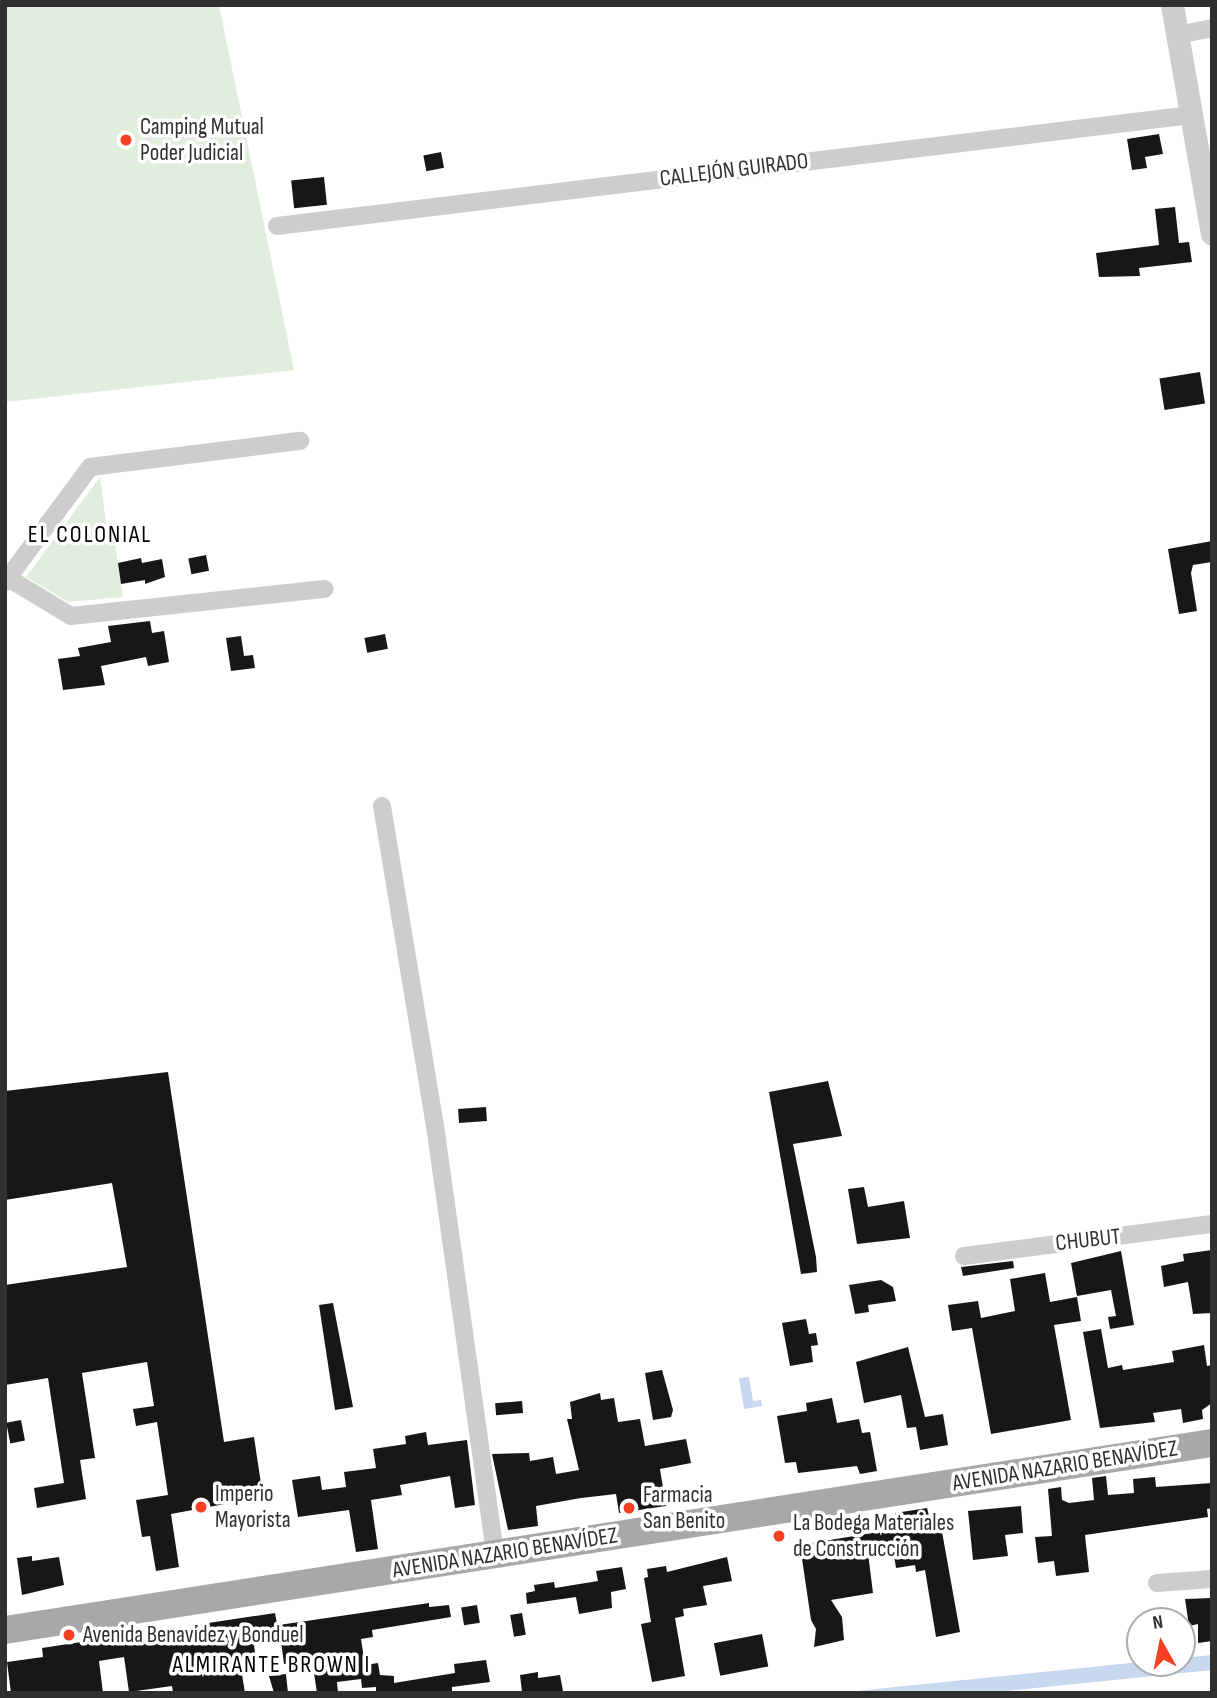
<!DOCTYPE html>
<html>
<head>
<meta charset="utf-8">
<style>
	body { margin:0 }
	#map { position:relative; width:1217px; height:1698px; overflow:hidden; background:#fff; font-family:"Sofia Sans Condensed",sans-serif }
	div>[style] { position:absolute }
	.green>* { inset:0; background:#e2eedd }
	.water>* { inset:0; background:#c7d8ef }
	.building>* { inset:0; background:#171717; transform-origin:0 0 }
	.minor>* { height:18px; margin:-9px; padding:0 9px; transform-origin:9px; border-radius:9px; background:#cdcdcd }
	.tertiary>* { height:23px; margin:-11.5px; padding:0 11.5px; transform-origin:11.5px; border-radius:11.5px; background:#cdcdcd }
	.primary>* { height:28px; margin:-14px; padding:0 14px; transform-origin:14px; border-radius:14px; background:#a8a8a8 }
	.dots>* { width:19px; height:19px; translate:-50% -50%; box-sizing:border-box; border:4px solid #fff; border-radius:50% }
	span { translate:-50% -50%; white-space:nowrap; text-align:center; line-height:1.15; -webkit-text-stroke:7px #fff; paint-order:stroke }
	.poi-label { font-size:23px; color:#303030 }
	.left { translate:0 -50%; text-align:left }
	.street-label { font-size:23px; color:#303030 }
	.neighbourhood-label { font-size:24px; color:#000; letter-spacing:2px }
	.frame { position:absolute; inset:0; border:7px solid #303030; pointer-events:none }
	.north { position:absolute; left:1126px; top:1607px; width:70px; height:70px; box-sizing:border-box; background:#fff; border:2px solid #acacac; border-radius:50%; rotate:351deg; font-size:19px; font-weight:700; line-height:28px; text-align:center; color:#303030 }
	.north::after { content:''; display:block; margin:auto; width:24px; height:32px; background:#f54024; clip-path:polygon(50% 0,100% 100%,50% 72%,0 100%) }
</style>
</head>
<body>
<div id="map">
	<div class="green">
		<i style="clip-path:polygon(5px 5px,219px 5px,294px 370px,5px 402px)"></i>
		<i style="clip-path:polygon(100px 477px,108px 537px,114px 537px,123px 597px,68px 602px,26px 577px)"></i>
	</div>
	<div class="water">
		<i style="clip-path:polygon(749px 1377px,753px 1401px,761px 1400px,762px 1406px,744px 1409px,739px 1378px)"></i>
		<i style="clip-path:polygon(1212px 1655px,1212px 1670px,987px 1693px,837px 1693px,1140px 1662px,1182px 1663px,1182px 1658px)"></i>
	</div>
	<div class="building">
		<i style="clip-path:polygon(1159px 134px,1163px 154px,1145px 157px,1147px 168px,1132px 170px,1127px 139px)"></i>
		<i style="left:441px;top:152px;width:16px;height:18px;rotate:79deg"></i>
		<i style="left:324px;top:177px;width:28px;height:33px;rotate:84deg"></i>
		<i style="clip-path:polygon(1175px 207px,1179px 243px,1189px 242px,1192px 262px,1139px 268px,1140px 276px,1099px 277px,1096px 253px,1159px 245px,1155px 209px)"></i>
		<i style="left:1200px;top:372px;width:32px;height:41px;rotate:81deg"></i>
		<i style="clip-path:polygon(1212px 541px,1212px 562px,1193px 565px,1191px 573px,1197px 611px,1179px 614px,1168px 549px)"></i>
		<i style="left:206px;top:555px;width:16px;height:18px;rotate:79deg"></i>
		<i style="clip-path:polygon(141px 558px,142px 563px,162px 559px,165px 577px,145px 584px,145px 580px,121px 584px,118px 563px)"></i>
		<i style="clip-path:polygon(150px 621px,152px 633px,164px 631px,169px 662px,148px 666px,146px 657px,101px 666px,105px 685px,63px 690px,58px 659px,80px 656px,78px 648px,111px 642px,108px 626px)"></i>
		<i style="left:385px;top:634px;width:15px;height:21px;rotate:79deg"></i>
		<i style="clip-path:polygon(241px 636px,244px 656px,253px 655px,255px 668px,231px 671px,226px 638px)"></i>
		<i style="clip-path:polygon(168px 1072px,224px 1442px,254px 1437px,263px 1497px,171px 1514px,179px 1567px,156px 1571px,150px 1536px,142px 1537px,136px 1500px,168px 1495px,157px 1422px,136px 1426px,133px 1409px,154px 1406px,147px 1362px,82px 1373px,95px 1458px,80px 1460px,86px 1499px,37px 1508px,34px 1488px,64px 1483px,48px 1378px,5px 1385px,5px 1285px,127px 1267px,112px 1183px,5px 1200px,5px 1091px)"></i>
		<i style="clip-path:polygon(828px 1081px,842px 1136px,793px 1144px,816px 1257px,817px 1272px,801px 1274px,769px 1092px)"></i>
		<i style="left:486px;top:1107px;width:14px;height:28px;rotate:86deg"></i>
		<i style="clip-path:polygon(864px 1187px,868px 1207px,904px 1201px,910px 1238px,857px 1244px,848px 1189px)"></i>
		<i style="clip-path:polygon(1212px 1250px,1212px 1313px,1193px 1314px,1188px 1282px,1164px 1287px,1161px 1266px,1184px 1261px,1183px 1254px)"></i>
		<i style="clip-path:polygon(1121px 1251px,1134px 1325px,1110px 1329px,1108px 1317px,1116px 1316px,1111px 1290px,1077px 1296px,1071px 1263px)"></i>
		<i style="clip-path:polygon(1013px 1261px,1014px 1268px,963px 1276px,961px 1267px)"></i>
		<i style="clip-path:polygon(1045px 1273px,1050px 1302px,1077px 1297px,1081px 1321px,1054px 1325px,1071px 1420px,991px 1434px,972px 1328px,952px 1331px,948px 1305px,978px 1301px,981px 1318px,1015px 1311px,1010px 1279px)"></i>
		<i style="clip-path:polygon(881px 1280px,893px 1287px,896px 1301px,868px 1305px,869px 1312px,855px 1314px,849px 1285px)"></i>
		<i style="clip-path:polygon(333px 1303px,353px 1407px,335px 1410px,319px 1305px)"></i>
		<i style="clip-path:polygon(806px 1319px,809px 1334px,816px 1333px,818px 1345px,811px 1346px,813px 1362px,790px 1366px,782px 1323px)"></i>
		<i style="clip-path:polygon(1101px 1329px,1108px 1368px,1122px 1365px,1123px 1370px,1174px 1362px,1172px 1351px,1204px 1345px,1207px 1366px,1212px 1365px,1212px 1403px,1202px 1410px,1203px 1419px,1183px 1423px,1181px 1409px,1153px 1413px,1155px 1422px,1100px 1428px,1083px 1332px)"></i>
		<i style="clip-path:polygon(908px 1347px,925px 1417px,943px 1414px,948px 1445px,920px 1450px,916px 1427px,907px 1428px,901px 1395px,864px 1403px,856px 1362px)"></i>
		<i style="clip-path:polygon(662px 1370px,673px 1410px,671px 1417px,653px 1420px,645px 1373px)"></i>
		<i style="clip-path:polygon(600px 1393px,601px 1400px,614px 1398px,618px 1422px,640px 1419px,645px 1446px,686px 1439px,691px 1463px,660px 1469px,666px 1506px,619px 1513px,616px 1494px,581px 1498px,536px 1506px,538px 1526px,508px 1530px,492px 1454px,529px 1453px,530px 1461px,553px 1457px,556px 1474px,579px 1470px,567px 1419px,572px 1419px,570px 1402px)"></i>
		<i style="clip-path:polygon(832px 1398px,837px 1423px,859px 1419px,862px 1433px,870px 1432px,877px 1471px,860px 1474px,857px 1466px,798px 1473px,796px 1462px,785px 1463px,777px 1416px,807px 1411px,806px 1403px)"></i>
		<i style="left:522px;top:1401px;width:12px;height:27px;rotate:85deg"></i>
		<i style="left:21px;top:1420px;width:21px;height:15px;rotate:79deg"></i>
		<i style="clip-path:polygon(426px 1432px,428px 1445px,467px 1440px,475px 1505px,455px 1508px,450px 1476px,400px 1485px,402px 1495px,371px 1500px,378px 1549px,356px 1552px,349px 1510px,298px 1517px,292px 1480px,320px 1476px,322px 1490px,346px 1487px,344px 1472px,376px 1468px,373px 1449px,406px 1444px,405px 1436px)"></i>
		<i style="clip-path:polygon(1106px 1476px,1108px 1495px,1134px 1493px,1133px 1479px,1155px 1477px,1156px 1487px,1212px 1483px,1212px 1508px,1207px 1509px,1208px 1517px,1085px 1535px,1089px 1572px,1056px 1576px,1054px 1561px,1038px 1563px,1035px 1537px,1052px 1536px,1048px 1489px,1061px 1487px,1062px 1500px,1069px 1503px,1094px 1500px,1092px 1478px)"></i>
		<i style="clip-path:polygon(1021px 1506px,1023px 1533px,1005px 1535px,1008px 1556px,973px 1560px,968px 1511px)"></i>
		<i style="clip-path:polygon(927px 1508px,929px 1516px,939px 1515px,960px 1632px,936px 1637px,925px 1570px,916px 1572px,915px 1565px,896px 1568px,893px 1549px,868px 1553px,873px 1593px,831px 1600px,842px 1617px,844px 1640px,814px 1647px,816px 1629px,811px 1620px,800px 1545px,890px 1530px,889px 1523px,897px 1522px,895px 1513px)"></i>
		<i style="clip-path:polygon(32px 1556px,32px 1561px,59px 1557px,64px 1585px,22px 1595px,17px 1558px)"></i>
		<i style="clip-path:polygon(727px 1557px,732px 1581px,703px 1586px,707px 1605px,683px 1609px,684px 1616px,675px 1618px,685px 1676px,652px 1682px,641px 1624px,651px 1622px,644px 1578px,648px 1577px,647px 1569px,666px 1566px,667px 1572px)"></i>
		<i style="clip-path:polygon(622px 1567px,626px 1589px,611px 1592px,612px 1608px,579px 1614px,576px 1597px,527px 1604px,526px 1593px,535px 1591px,534px 1585px,554px 1582px,555px 1588px,598px 1581px,596px 1571px)"></i>
		<i style="clip-path:polygon(1212px 1598px,1212px 1641px,1198px 1643px,1198px 1624px,1189px 1626px,1185px 1599px)"></i>
		<i style="clip-path:polygon(429px 1603px,429px 1607px,449px 1605px,451px 1617px,372px 1630px,373px 1637px,361px 1639px,365px 1665px,378px 1663px,380px 1675px,394px 1676px,394px 1683px,455px 1673px,454px 1664px,486px 1660px,490px 1682px,452px 1687px,452px 1693px,376px 1693px,376px 1687px,362px 1688px,361px 1679px,337px 1682px,338px 1693px,317px 1693px,312px 1660px,284px 1664px,279px 1625px)"></i>
		<i style="left:477px;top:1605px;width:18px;height:16px;rotate:81deg"></i>
		<i style="clip-path:polygon(275px 1613px,279px 1634px,253px 1638px,257px 1666px,241px 1668px,245px 1693px,173px 1693px,172px 1686px,129px 1692px,124px 1657px,99px 1661px,103px 1693px,11px 1693px,7px 1662px,43px 1657px,42px 1648px,166px 1629px,167px 1634px,196px 1630px,195px 1625px)"></i>
		<i style="left:522px;top:1613px;width:22px;height:12px;rotate:80deg"></i>
		<i style="left:762px;top:1634px;width:33px;height:49px;rotate:79deg"></i>
		<i style="clip-path:polygon(538px 1672px,538px 1678px,560px 1675px,563px 1691px,522px 1692px,520px 1675px)"></i>
		<i style="clip-path:polygon(286px 1674px,288px 1693px,274px 1693px,269px 1676px)"></i>
	</div>
	<div class="minor">
		<i style="left:1177px;top:35px;width:36px;rotate:-11deg"></i>
		<i style="left:277px;top:226px;width:921px;rotate:-6.92deg"></i>
		<i style="left:8px;top:578px;width:74px;rotate:31.1deg"></i>
		<i style="left:71px;top:616px;width:255px;rotate:-6.1deg"></i>
		<i style="left:5px;top:582px;width:143px;rotate:-53.5deg"></i>
		<i style="left:90px;top:467px;width:212px;rotate:-7.1deg"></i>
		<i style="left:382px;top:806px;width:338px;rotate:80.6deg"></i>
		<i style="left:437px;top:1140px;width:418px;rotate:82deg"></i>
		<i style="left:964px;top:1256px;width:250px;rotate:-7.4deg"></i>
		<i style="left:1157px;top:1583px;width:55px;rotate:-4.2deg"></i>
	</div>
	<div class="tertiary">
		<i style="left:1172px;top:5px;width:232px;rotate:80.1deg"></i>
	</div>
	<div class="primary">
		<i style="left:5px;top:1630px;width:1221px;rotate:-8.81deg"></i>
	</div>
	<div class="dots">
		<i style="left:126px;top:140px;background:#f54024"></i>
		<i style="left:201px;top:1507px;background:#f54024"></i>
		<i style="left:629px;top:1508px;background:#f54024"></i>
		<i style="left:779px;top:1536px;background:#f54024"></i>
		<i style="left:69px;top:1635px;background:#f54024"></i>
	</div>
	<div class="poi-label">
		<span class="left" style="left:140px;top:140px">Camping Mutual<br>Poder Judicial</span>
		<span class="left" style="left:215px;top:1507px">Imperio<br>Mayorista</span>
		<span class="left" style="left:643px;top:1508px">Farmacia<br>San Benito</span>
		<span class="left" style="left:793px;top:1536px">La Bodega Materiales<br>de Construcción</span>
		<span class="left" style="left:83px;top:1635px">Avenida Benavídez y Bonduel</span>
	</div>
	<div class="street-label">
		<span style="left:734px;top:170px;rotate:-7deg">CALLEJÓN GUIRADO</span>
		<span style="left:1088px;top:1240px;rotate:-6deg">CHUBUT</span>
		<span style="left:1065px;top:1466px;rotate:-9deg">AVENIDA NAZARIO BENAVÍDEZ</span>
		<span style="left:505px;top:1553px;rotate:-9deg">AVENIDA NAZARIO BENAVÍDEZ</span>
	</div>
	<div class="neighbourhood-label">
		<span style="left:90px;top:535px">EL COLONIAL</span>
		<span style="left:272px;top:1665px">ALMIRANTE BROWN I</span>
	</div>
	<div class="frame"></div>
	<div class="north">N</div>
</div>
</body>
</html>
